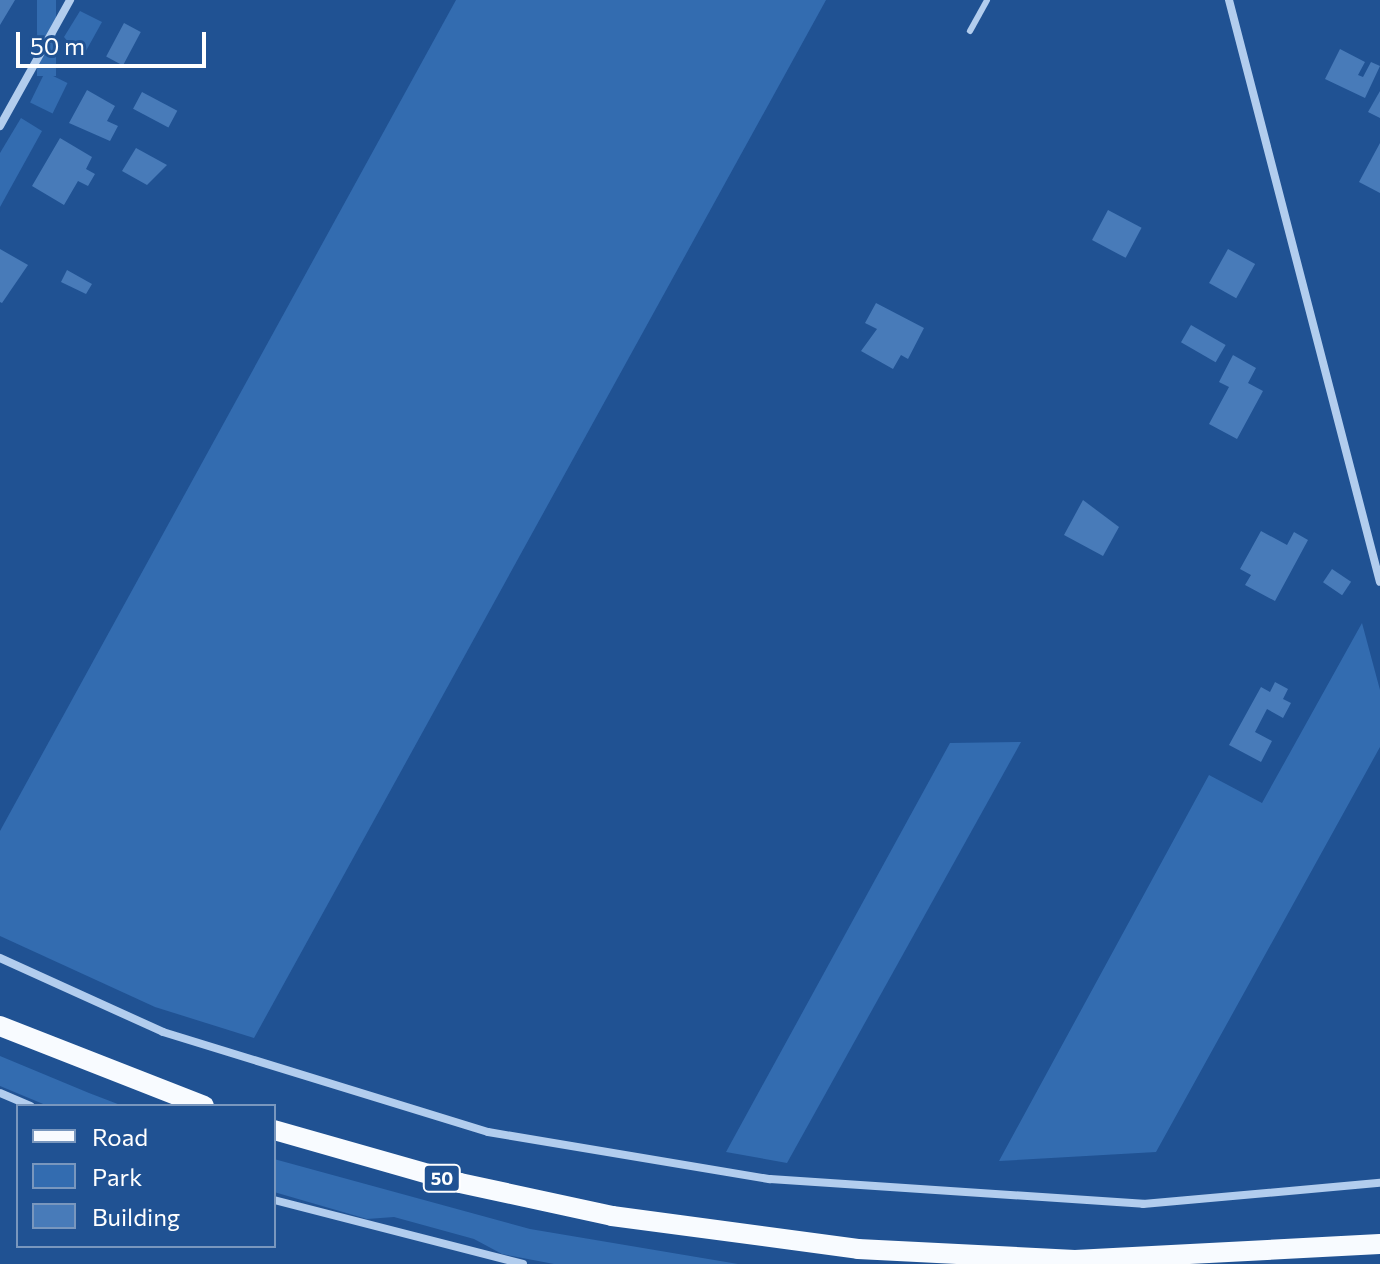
<!DOCTYPE html>
<html>
<head>
<meta charset="utf-8">
<style>
	body { margin:0 }
	#map { position:relative; width:1380px; height:1264px; overflow:hidden; background:#205293; font-family:Commissioner,sans-serif }
	div>[style] { position:absolute }
	.green>* { inset:0; background:#336cb0; transform-origin:0 0 }
	.building>* { inset:0; background:#487bb9; transform-origin:0 0 }
	.service>* { height:6px; margin:-3px; padding:0 3px; transform-origin:3px; border-radius:3px; background:#b2cdee }
	.minor>* { height:8px; margin:-4px; padding:0 4px; transform-origin:4px; border-radius:4px; background:#b2cdee }
	.primary>* { height:20px; margin:-10px; padding:0 10px; transform-origin:10px; border-radius:10px; background:#f8fbff }
	span { translate:-50% -50%; white-space:nowrap; text-align:center; line-height:1.15; -webkit-text-stroke:6px #205293; paint-order:stroke }
	.shield-label span { padding:2px 6px; background:#205293; border:2px solid; border-radius:6px; -webkit-text-stroke-width:0 }
	.shield-label { font-size:18px; color:#fff; font-weight:700 }
	.legend { position:absolute; left:16px; top:1104px; width:260px; height:144px; box-sizing:border-box; background:#205293; border:2px solid #7997be; margin:0; padding:10px 14px; list-style:none; font-size:24px; color:#fff }
	.legend li { display:flex; align-items:center; gap:16px; height:40px }
	.legend b { width:40px; border:2px solid #7997be }
	.scale { position:absolute; left:16px; top:32px; width:190px; height:36px; box-sizing:border-box; border:4px solid #fff; border-top:0; padding-left:10px; font-size:24px; line-height:28px; white-space:nowrap; color:#fff; -webkit-text-stroke:6px #205293; paint-order:stroke }
</style>
</head>
<body>
<div id="map">
	<div class="green">
		<i style="left:37px;top:0;width:19px;height:76px"></i>
		<i style="clip-path:polygon(456px 0,826px 0,254px 1038px,155px 1007px,0 936px,0 831px)"></i>
		<i style="clip-path:polygon(80px 11px,102px 22px,82px 58px,64px 37px)"></i>
		<i style="left:45px;top:72px;width:25px;height:34px;rotate:26deg"></i>
		<i style="clip-path:polygon(21px 118px,42px 131px,0 207px,0 153px)"></i>
		<i style="clip-path:polygon(1362px 623px,1380px 690px,1380px 747px,1156px 1152px,999px 1161px,1209px 775px,1262px 803px)"></i>
		<i style="clip-path:polygon(1021px 742px,787px 1163px,726px 1152px,950px 743px)"></i>
		<i style="clip-path:polygon(0 1056px,89px 1093px,123px 1106px,48px 1106px,0 1086px)"></i>
		<i style="clip-path:polygon(274px 1159px,530px 1229px,738px 1264px,554px 1264px,502px 1254px,474px 1239px,394px 1217px,367px 1219px,274px 1192px)"></i>
	</div>
	<div class="building">
		<i style="clip-path:polygon(0 0,15px 0,0 25px)"></i>
		<i style="left:124px;top:23px;width:19px;height:38px;rotate:28deg"></i>
		<i style="clip-path:polygon(1340px 49px,1365px 62px,1358px 75px,1363px 77px,1371px 62px,1380px 66px,1365px 98px,1325px 79px)"></i>
		<i style="clip-path:polygon(87px 90px,115px 106px,107px 121px,118px 126px,110px 141px,69px 123px)"></i>
		<i style="clip-path:polygon(1380px 91px,1380px 118px,1368px 112px)"></i>
		<i style="left:142px;top:92px;width:40px;height:19px;rotate:28deg"></i>
		<i style="clip-path:polygon(60px 138px,92px 157px,86px 169px,95px 174px,88px 186px,78px 181px,64px 205px,32px 186px)"></i>
		<i style="clip-path:polygon(1380px 143px,1380px 193px,1359px 182px)"></i>
		<i style="clip-path:polygon(136px 148px,167px 165px,147px 185px,122px 171px)"></i>
		<i style="left:1108px;top:210px;width:38px;height:34px;rotate:28deg"></i>
		<i style="clip-path:polygon(0 249px,28px 265px,2px 303px,0 302px)"></i>
		<i style="left:1228px;top:249px;width:31px;height:39px;rotate:29deg"></i>
		<i style="clip-path:polygon(67px 270px,92px 284px,86px 294px,61px 282px)"></i>
		<i style="clip-path:polygon(876px 303px,924px 328px,908px 359px,901px 355px,893px 369px,861px 351px,877px 329px,865px 323px)"></i>
		<i style="left:1191px;top:325px;width:40px;height:20px;rotate:30deg"></i>
		<i style="clip-path:polygon(1233px 355px,1256px 368px,1248px 383px,1263px 391px,1237px 439px,1209px 424px,1229px 387px,1219px 382px)"></i>
		<i style="clip-path:polygon(1083px 500px,1119px 527px,1103px 556px,1064px 535px)"></i>
		<i style="clip-path:polygon(1261px 531px,1287px 545px,1294px 532px,1308px 540px,1275px 601px,1245px 585px,1251px 575px,1240px 569px)"></i>
		<i style="left:1332px;top:569px;width:23px;height:16px;rotate:34deg"></i>
		<i style="clip-path:polygon(1275px 682px,1288px 689px,1283px 699px,1291px 703px,1283px 718px,1267px 709px,1255px 732px,1272px 741px,1261px 762px,1229px 745px,1261px 687px,1270px 692px)"></i>
	</div>
	<div class="service">
		<i style="left:970px;top:31px;width:35px;rotate:-61deg"></i>
	</div>
	<div class="minor">
		<i style="left:1229px;top:0;width:601px;rotate:75.46deg"></i>
		<i style="left:0;top:126px;width:144px;rotate:-60.9deg"></i>
		<i style="left:0;top:958px;width:179px;rotate:24.4deg"></i>
		<i style="left:163px;top:1032px;width:340px;rotate:17.1deg"></i>
		<i style="left:488px;top:1132px;width:286px;rotate:9.5deg"></i>
		<i style="left:770px;top:1179px;width:374px;rotate:3.8deg"></i>
		<i style="left:1143px;top:1204px;width:238px;rotate:-5.1deg"></i>
		<i style="left:0;top:1093px;width:33px;rotate:23deg"></i>
		<i style="left:274px;top:1200px;width:257px;rotate:14.4deg"></i>
	</div>
	<div class="primary">
		<i style="left:0;top:1026px;width:219px;rotate:21.4deg"></i>
		<i style="left:274px;top:1130px;width:193px;rotate:15.9deg"></i>
		<i style="left:460px;top:1183px;width:156px;rotate:12.2deg"></i>
		<i style="left:612px;top:1216px;width:248px;rotate:7.6deg"></i>
		<i style="left:858px;top:1249px;width:217px;rotate:2.9deg"></i>
		<i style="left:1075px;top:1260px;width:305px;rotate:-3deg"></i>
	</div>
	<div class="shield-label">
		<span style="left:442px;top:1178px">50</span>
	</div>
	<ul class="legend">
	<li><b style="height:10px;background:#f8fbff"></b>Road</li>
	<li><b style="height:22px;background:#336cb0"></b>Park</li>
	<li><b style="height:22px;background:#487bb9"></b>Building</li>
	</ul>
	<div class="scale">50 m</div>
</div>
</body>
</html>
